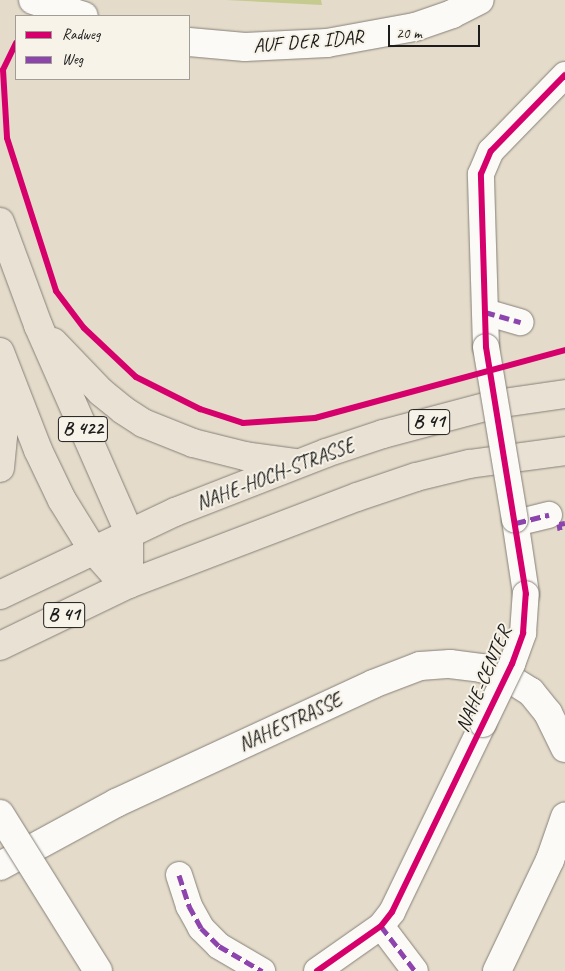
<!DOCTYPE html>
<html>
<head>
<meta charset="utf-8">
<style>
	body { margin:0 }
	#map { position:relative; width:565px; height:971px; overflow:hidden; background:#e4dbca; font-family:Caveat,sans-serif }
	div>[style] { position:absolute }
	.green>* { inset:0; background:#c5ca8f }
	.roads { filter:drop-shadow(0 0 1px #868179) drop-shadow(0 0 1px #868179) }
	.pedestrian>* { height:26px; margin:-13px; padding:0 13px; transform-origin:13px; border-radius:13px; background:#fbfaf7 }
	.minor>* { height:28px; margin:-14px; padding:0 14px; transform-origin:14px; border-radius:14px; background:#fbfaf7 }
	.primary>* { height:28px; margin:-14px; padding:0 14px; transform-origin:14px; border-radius:14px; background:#eae1d5 }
	.bridges { filter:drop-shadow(0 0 1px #868179) drop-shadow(0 0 1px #868179) }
	.pedestrian-bridge>* { height:26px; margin:-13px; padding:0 13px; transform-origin:13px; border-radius:13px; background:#fbfaf7 }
	.minor-bridge>* { height:28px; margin:-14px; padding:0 14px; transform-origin:14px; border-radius:14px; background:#fbfaf7 }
	.quiet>* { height:5px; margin-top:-2.5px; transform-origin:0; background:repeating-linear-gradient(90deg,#8e44ad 0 10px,transparent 0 15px) }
	.cycleway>* { height:6px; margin:-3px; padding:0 3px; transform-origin:3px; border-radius:3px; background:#d6006c }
	span { translate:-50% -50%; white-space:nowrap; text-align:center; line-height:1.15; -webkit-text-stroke:4px #f7f3e8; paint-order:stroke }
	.shield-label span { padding:1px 4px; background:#f7f3e8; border:1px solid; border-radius:4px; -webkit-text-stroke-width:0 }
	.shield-label { font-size:19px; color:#1c1c1c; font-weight:700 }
	.street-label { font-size:20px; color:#1c1c1c }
	.legend { position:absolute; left:15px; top:15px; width:175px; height:65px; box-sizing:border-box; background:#f7f3e8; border:1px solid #9f9d96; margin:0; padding:6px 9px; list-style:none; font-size:15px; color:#1c1c1c }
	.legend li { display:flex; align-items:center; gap:10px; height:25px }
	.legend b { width:25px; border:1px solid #9f9d96 }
	.scale { position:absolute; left:388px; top:25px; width:92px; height:22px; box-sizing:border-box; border:2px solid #1c1c1c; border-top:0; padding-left:6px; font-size:15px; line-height:18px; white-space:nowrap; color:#1c1c1c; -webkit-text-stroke:4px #f7f3e8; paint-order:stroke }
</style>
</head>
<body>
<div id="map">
	<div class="green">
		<i style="clip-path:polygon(227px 0,321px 0,322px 5px,226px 0)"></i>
	</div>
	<div class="roads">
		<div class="pedestrian">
			<i style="left:485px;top:312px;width:37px;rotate:16deg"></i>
			<i style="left:486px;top:347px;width:173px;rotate:-91.7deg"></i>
			<i style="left:481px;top:174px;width:25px;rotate:-67deg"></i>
			<i style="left:491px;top:151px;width:106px;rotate:-45.8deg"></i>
			<i style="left:515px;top:520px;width:75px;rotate:81.5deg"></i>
			<i style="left:516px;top:523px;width:34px;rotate:-14deg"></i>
			<i style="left:179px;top:875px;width:33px;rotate:72deg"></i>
			<i style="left:189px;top:906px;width:25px;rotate:61deg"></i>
			<i style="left:201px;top:928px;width:25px;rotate:45deg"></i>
			<i style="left:219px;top:946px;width:50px;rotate:30.2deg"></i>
			<i style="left:381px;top:926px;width:56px;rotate:52.9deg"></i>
			<i style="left:317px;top:971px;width:78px;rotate:-35.1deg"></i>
			<i style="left:381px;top:926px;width:18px;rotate:-52deg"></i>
			<i style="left:392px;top:912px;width:209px;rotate:-64.2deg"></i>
		</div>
		<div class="minor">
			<i style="left:33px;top:0;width:53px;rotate:17.4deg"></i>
			<i style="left:189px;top:42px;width:56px;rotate:5.1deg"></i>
			<i style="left:245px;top:47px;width:82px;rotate:-2.8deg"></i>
			<i style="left:327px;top:43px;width:89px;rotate:-10.3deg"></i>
			<i style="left:415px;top:27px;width:39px;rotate:-19deg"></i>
			<i style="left:452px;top:14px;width:31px;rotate:-27deg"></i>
			<i style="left:0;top:866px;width:132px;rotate:-28.5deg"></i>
			<i style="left:116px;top:803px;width:283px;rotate:-24.8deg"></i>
			<i style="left:373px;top:684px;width:50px;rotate:-21deg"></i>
			<i style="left:420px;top:666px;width:30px;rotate:-4deg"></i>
			<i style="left:450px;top:664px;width:31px;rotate:7deg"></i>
			<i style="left:481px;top:668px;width:28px;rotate:19deg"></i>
			<i style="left:507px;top:677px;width:28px;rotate:32deg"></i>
			<i style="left:531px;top:692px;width:27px;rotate:51deg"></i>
			<i style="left:548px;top:713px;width:39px;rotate:64deg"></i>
			<i style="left:497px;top:971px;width:123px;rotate:-64.5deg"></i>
			<i style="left:550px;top:860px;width:46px;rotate:-70.8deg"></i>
		</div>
		<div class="primary">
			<i style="left:0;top:222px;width:110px;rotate:69.7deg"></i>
			<i style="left:38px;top:325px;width:226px;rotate:66.3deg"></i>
			<i style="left:129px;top:532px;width:52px;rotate:90deg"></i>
			<i style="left:53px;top:342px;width:69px;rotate:46.2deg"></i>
			<i style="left:101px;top:392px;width:28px;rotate:39deg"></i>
			<i style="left:123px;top:410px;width:24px;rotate:33deg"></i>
			<i style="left:143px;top:423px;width:54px;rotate:21.8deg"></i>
			<i style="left:193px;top:443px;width:54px;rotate:14deg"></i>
			<i style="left:245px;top:456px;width:50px;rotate:8deg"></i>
			<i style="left:0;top:352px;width:105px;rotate:68.8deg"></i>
			<i style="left:38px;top:450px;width:55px;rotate:64.4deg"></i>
			<i style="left:62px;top:500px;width:59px;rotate:58.2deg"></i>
			<i style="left:93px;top:550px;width:28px;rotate:48deg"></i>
			<i style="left:112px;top:571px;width:21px;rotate:37deg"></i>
			<i style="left:0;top:468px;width:41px;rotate:-84.4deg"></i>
			<i style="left:4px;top:427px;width:49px;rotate:-90deg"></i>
			<i style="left:0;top:595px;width:194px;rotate:-25.4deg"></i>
			<i style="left:175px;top:512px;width:162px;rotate:-21.3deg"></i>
			<i style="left:326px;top:453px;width:60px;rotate:-18.4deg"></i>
			<i style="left:383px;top:434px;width:117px;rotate:-14.9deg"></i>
			<i style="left:496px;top:404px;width:70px;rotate:-8.2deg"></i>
			<i style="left:0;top:646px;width:143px;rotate:-25.7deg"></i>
			<i style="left:129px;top:584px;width:244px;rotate:-20.9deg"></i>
			<i style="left:357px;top:497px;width:62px;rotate:-18.7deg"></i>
			<i style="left:416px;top:477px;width:55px;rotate:-13.8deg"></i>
			<i style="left:469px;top:464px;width:97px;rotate:-7.7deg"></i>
		</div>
	</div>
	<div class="bridges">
		<div class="pedestrian-bridge">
			<i style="left:486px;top:347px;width:175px;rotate:80.5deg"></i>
			<i style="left:483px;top:724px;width:67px;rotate:-64.2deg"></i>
			<i style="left:512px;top:664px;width:33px;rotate:-70deg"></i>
			<i style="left:523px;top:633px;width:39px;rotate:-86deg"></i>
		</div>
		<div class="minor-bridge">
			<i style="left:0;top:814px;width:185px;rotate:58deg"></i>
		</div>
	</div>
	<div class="quiet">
		<i style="left:485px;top:312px;width:37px;rotate:16deg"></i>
		<i style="left:516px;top:523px;width:34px;rotate:-14deg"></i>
		<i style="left:560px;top:530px;width:6px;rotate:-99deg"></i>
		<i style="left:559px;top:524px;width:6px;rotate:-9deg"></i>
		<i style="left:179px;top:875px;width:33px;rotate:72deg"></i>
		<i style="left:189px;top:906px;width:25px;rotate:61deg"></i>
		<i style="left:201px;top:928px;width:25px;rotate:45deg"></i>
		<i style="left:219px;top:946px;width:50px;rotate:30.2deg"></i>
		<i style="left:381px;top:926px;width:56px;rotate:52.9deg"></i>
	</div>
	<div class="cycleway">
		<i style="left:16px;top:43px;width:30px;rotate:116deg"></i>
		<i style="left:3px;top:70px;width:68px;rotate:86.6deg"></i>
		<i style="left:7px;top:138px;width:161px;rotate:72.2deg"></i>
		<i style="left:56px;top:291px;width:46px;rotate:52.9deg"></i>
		<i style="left:84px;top:328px;width:71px;rotate:43.3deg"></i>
		<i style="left:136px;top:377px;width:72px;rotate:26.6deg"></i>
		<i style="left:200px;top:409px;width:45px;rotate:18deg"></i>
		<i style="left:243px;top:423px;width:72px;rotate:-4deg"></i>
		<i style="left:315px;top:418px;width:259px;rotate:-15.2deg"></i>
		<i style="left:317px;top:971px;width:78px;rotate:-35.1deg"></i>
		<i style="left:381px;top:926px;width:18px;rotate:-52deg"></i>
		<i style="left:392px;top:912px;width:276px;rotate:-64.2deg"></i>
		<i style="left:512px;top:664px;width:33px;rotate:-70deg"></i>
		<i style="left:523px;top:633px;width:39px;rotate:-86deg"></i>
		<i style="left:526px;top:594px;width:250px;rotate:-99.2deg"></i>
		<i style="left:486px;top:347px;width:173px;rotate:-91.7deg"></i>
		<i style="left:481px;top:174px;width:25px;rotate:-67deg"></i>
		<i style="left:491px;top:151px;width:106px;rotate:-45.8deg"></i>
	</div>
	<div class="shield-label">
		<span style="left:429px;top:422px">B 41</span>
		<span style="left:83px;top:429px">B 422</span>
		<span style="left:64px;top:615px">B 41</span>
	</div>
	<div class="street-label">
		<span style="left:308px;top:41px;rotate:-5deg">AUF DER IDAR</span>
		<span style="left:275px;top:474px;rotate:-21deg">NAHE-HOCH-STRASSE</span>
		<span style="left:483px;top:679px;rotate:-67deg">NAHE-CENTER</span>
		<span style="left:290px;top:722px;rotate:-25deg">NAHESTRASSE</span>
	</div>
	<ul class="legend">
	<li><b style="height:6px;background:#d6006c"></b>Radweg</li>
	<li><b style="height:6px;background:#8e44ad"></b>Weg</li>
	</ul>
	<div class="scale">20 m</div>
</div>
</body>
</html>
